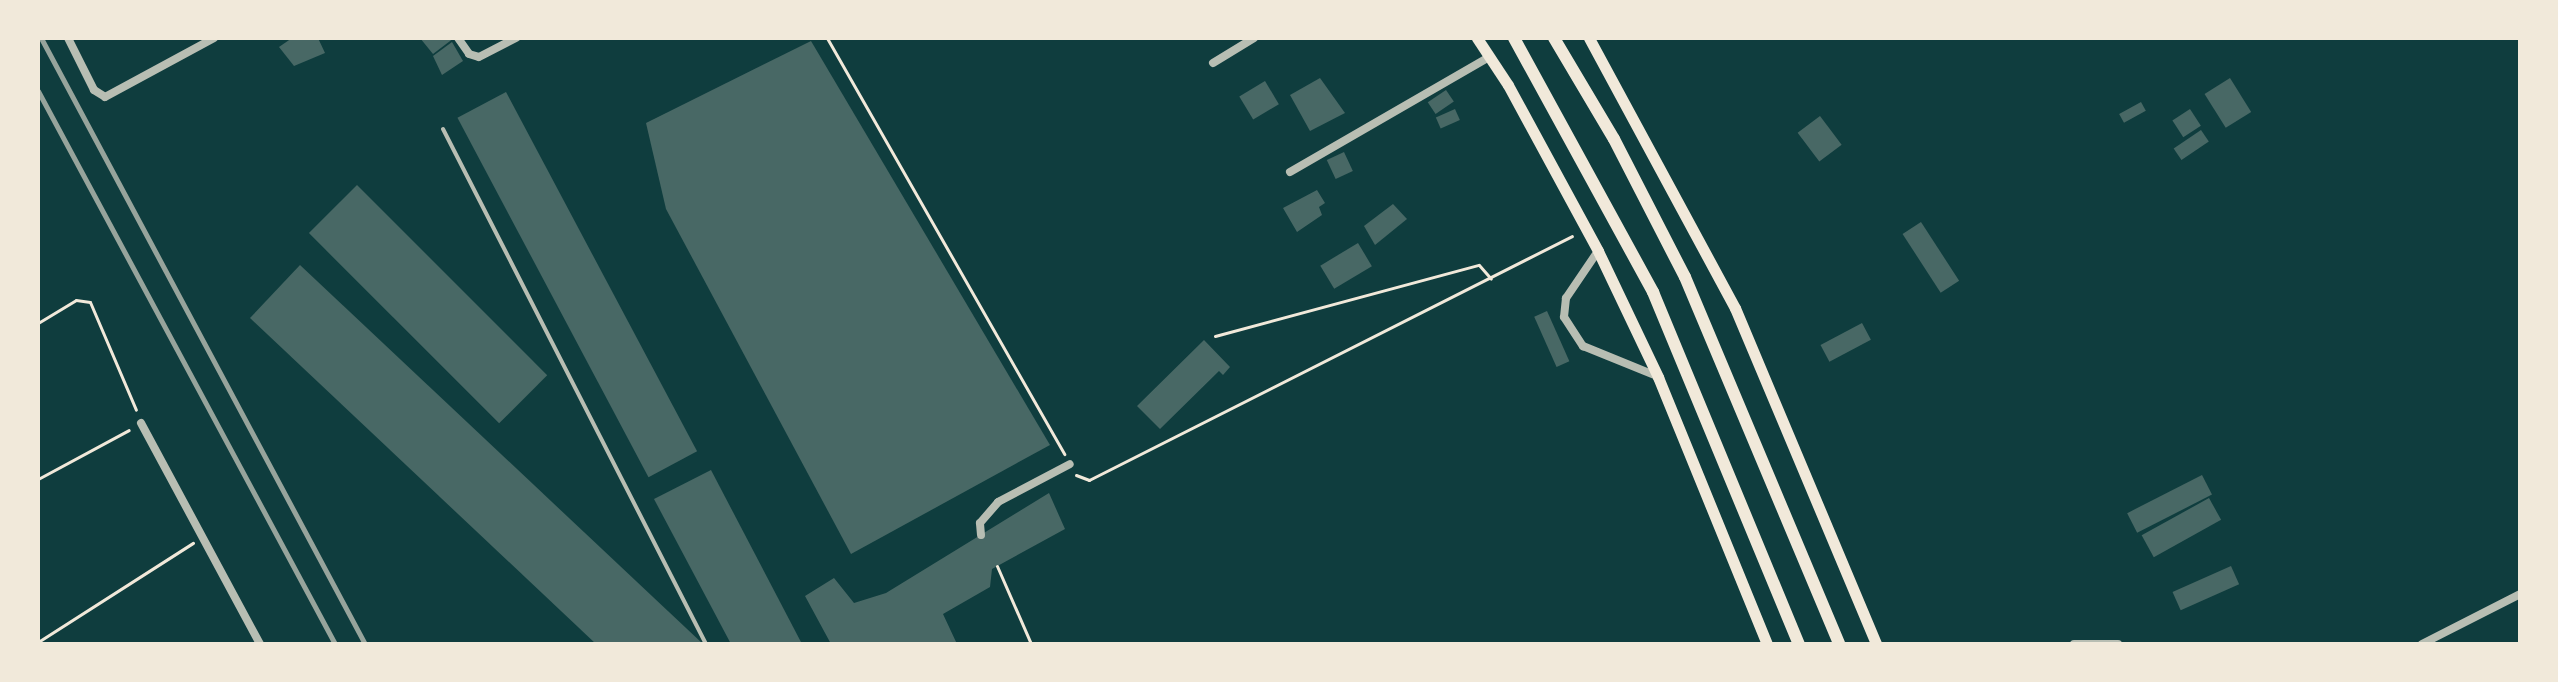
<!DOCTYPE html>
<html>
<head>
<meta charset="utf-8">
<style>
	body { margin:0 }
	#map { position:relative; width:2558px; height:682px; overflow:hidden; background:#0f3d3e; font-family:Barlow,sans-serif }
	div>[style] { position:absolute }
	.building>* { inset:0; background:#486865; transform-origin:0 0 }
	.path>* { height:3px; margin:-1.5px; padding:0 1.5px; transform-origin:1.5px; border-radius:1.5px; background:#f1e9da }
	.service>* { height:4px; margin:-2px; padding:0 2px; transform-origin:2px; border-radius:2px; background:#b8beb3 }
	.minor>* { height:8px; margin:-4px; padding:0 4px; transform-origin:4px; border-radius:4px; background:#b8beb3 }
	.secondary>* { height:11px; margin:-5.5px; padding:0 5.5px; transform-origin:5.5px; border-radius:5.5px; background:#f1e9da }
	.trunk>* { height:12px; margin:-6px; padding:0 6px; transform-origin:6px; border-radius:6px; background:#f1e9da }
	.rail>* { height:5px; margin:-2.5px; padding:0 2.5px; transform-origin:2.5px; border-radius:2.5px; background:#97a49c }
	span { translate:-50% -50%; white-space:nowrap; text-align:center; line-height:1.15; -webkit-text-stroke:8px #f1e9da; paint-order:stroke }
	.frame { position:absolute; inset:0; border:40px solid #f1e9da; pointer-events:none }
</style>
</head>
<body>
<div id="map">
	<div class="building">
		<i style="clip-path:polygon(292px 38px,318px 38px,325px 53px,294px 66px,279px 47px)"></i>
		<i style="clip-path:polygon(420px 38px,454px 38px,433px 54px)"></i>
		<i style="clip-path:polygon(811px 41px,1050px 445px,851px 554px,666px 209px,646px 123px)"></i>
		<i style="clip-path:polygon(452px 42px,463px 61px,442px 75px,433px 56px)"></i>
		<i style="clip-path:polygon(1320px 78px,1345px 113px,1310px 131px,1290px 95px)"></i>
		<i style="left:2230px;top:78px;width:40px;height:30px;rotate:58deg"></i>
		<i style="left:1265px;top:81px;width:27px;height:30px;rotate:59deg"></i>
		<i style="left:1446px;top:90px;width:14px;height:22px;rotate:56deg"></i>
		<i style="left:506px;top:92px;width:407px;height:55px;rotate:62deg"></i>
		<i style="left:2141px;top:102px;width:10px;height:25px;rotate:61deg"></i>
		<i style="left:1455px;top:109px;width:12px;height:21px;rotate:66deg"></i>
		<i style="left:2190px;top:109px;width:20px;height:21px;rotate:57deg"></i>
		<i style="left:1820px;top:116px;width:36px;height:28px;rotate:53deg"></i>
		<i style="left:2201px;top:130px;width:14px;height:33px;rotate:56deg"></i>
		<i style="left:1344px;top:152px;width:21px;height:19px;rotate:65deg"></i>
		<i style="left:357px;top:185px;width:269px;height:68px;rotate:45deg"></i>
		<i style="clip-path:polygon(1317px 190px,1325px 203px,1319px 207px,1322px 215px,1297px 232px,1283px 208px)"></i>
		<i style="clip-path:polygon(1393px 204px,1407px 219px,1375px 245px,1364px 226px)"></i>
		<i style="left:1921px;top:222px;width:70px;height:22px;rotate:57deg"></i>
		<i style="left:1358px;top:243px;width:27px;height:44px;rotate:59deg"></i>
		<i style="clip-path:polygon(300px 265px,703px 644px,596px 644px,250px 318px)"></i>
		<i style="left:1547px;top:311px;width:55px;height:14px;rotate:66deg"></i>
		<i style="left:1862px;top:323px;width:19px;height:47px;rotate:62deg"></i>
		<i style="clip-path:polygon(1204px 340px,1230px 367px,1223px 375px,1219px 371px,1160px 429px,1137px 406px)"></i>
		<i style="clip-path:polygon(711px 470px,802px 644px,731px 644px,654px 499px)"></i>
		<i style="left:2202px;top:475px;width:22px;height:84px;rotate:63deg"></i>
		<i style="clip-path:polygon(1049px 493px,1065px 529px,992px 569px,990px 587px,943px 614px,957px 644px,831px 644px,805px 596px,834px 578px,854px 603px,886px 593px)"></i>
		<i style="left:2209px;top:498px;width:25px;height:77px;rotate:61deg"></i>
		<i style="left:2231px;top:566px;width:20px;height:64px;rotate:66deg"></i>
	</div>
	<div class="path">
		<i style="left:827px;top:38px;width:479px;rotate:60.3deg"></i>
		<i style="left:38px;top:323px;width:44px;rotate:-31.2deg"></i>
		<i style="left:76px;top:300px;width:14px;rotate:8deg"></i>
		<i style="left:90px;top:302px;width:117px;rotate:66.9deg"></i>
		<i style="left:1215px;top:336px;width:273px;rotate:-15.1deg"></i>
		<i style="left:1479px;top:265px;width:18px;rotate:49deg"></i>
		<i style="left:1076px;top:475px;width:14px;rotate:21deg"></i>
		<i style="left:1089px;top:480px;width:541px;rotate:-26.8deg"></i>
		<i style="left:38px;top:479px;width:103px;rotate:-28.3deg"></i>
		<i style="left:997px;top:566px;width:85px;rotate:66.4deg"></i>
		<i style="left:38px;top:642px;width:184px;rotate:-32.6deg"></i>
	</div>
	<div class="service">
		<i style="left:443px;top:129px;width:578px;rotate:62.95deg"></i>
	</div>
	<div class="minor">
		<i style="left:68px;top:38px;width:58px;rotate:63.4deg"></i>
		<i style="left:94px;top:90px;width:13px;rotate:32deg"></i>
		<i style="left:105px;top:97px;width:124px;rotate:-28.4deg"></i>
		<i style="left:458px;top:38px;width:19px;rotate:55deg"></i>
		<i style="left:469px;top:54px;width:10px;rotate:17deg"></i>
		<i style="left:479px;top:57px;width:42px;rotate:-27.2deg"></i>
		<i style="left:1213px;top:63px;width:48px;rotate:-31.4deg"></i>
		<i style="left:1290px;top:172px;width:230px;rotate:-30deg"></i>
		<i style="left:1598px;top:251px;width:57px;rotate:124.2deg"></i>
		<i style="left:1566px;top:298px;width:19px;rotate:96deg"></i>
		<i style="left:1564px;top:317px;width:35px;rotate:57deg"></i>
		<i style="left:1583px;top:346px;width:80px;rotate:22.1deg"></i>
		<i style="left:141px;top:423px;width:251px;rotate:61.7deg"></i>
		<i style="left:981px;top:535px;width:12px;rotate:-95deg"></i>
		<i style="left:980px;top:523px;width:28px;rotate:-49deg"></i>
		<i style="left:998px;top:502px;width:81px;rotate:-27.8deg"></i>
		<i style="left:2074px;top:644px;width:44px"></i>
		<i style="left:2422px;top:644px;width:110px;rotate:-27deg"></i>
	</div>
	<div class="secondary">
		<i style="left:1477px;top:38px;width:56px;rotate:56.6deg"></i>
		<i style="left:1508px;top:85px;width:189px;rotate:61.5deg"></i>
		<i style="left:1598px;top:251px;width:140px;rotate:64.5deg"></i>
		<i style="left:1658px;top:377px;width:288px;rotate:67.8deg"></i>
		<i style="left:1589px;top:38px;width:307px;rotate:61.6deg"></i>
		<i style="left:1735px;top:308px;width:364px;rotate:67.2deg"></i>
	</div>
	<div class="trunk">
		<i style="left:1514px;top:38px;width:290px;rotate:61.3deg"></i>
		<i style="left:1653px;top:292px;width:381px;rotate:67.5deg"></i>
		<i style="left:1554px;top:38px;width:117px;rotate:59.3deg"></i>
		<i style="left:1614px;top:139px;width:155px;rotate:62.8deg"></i>
		<i style="left:1685px;top:277px;width:398px;rotate:67.2deg"></i>
	</div>
	<div class="rail">
		<i style="left:41px;top:38px;width:687px;rotate:61.87deg"></i>
		<i style="left:38px;top:91px;width:628px;rotate:61.76deg"></i>
	</div>
	<div class="frame"></div>
</div>
</body>
</html>
